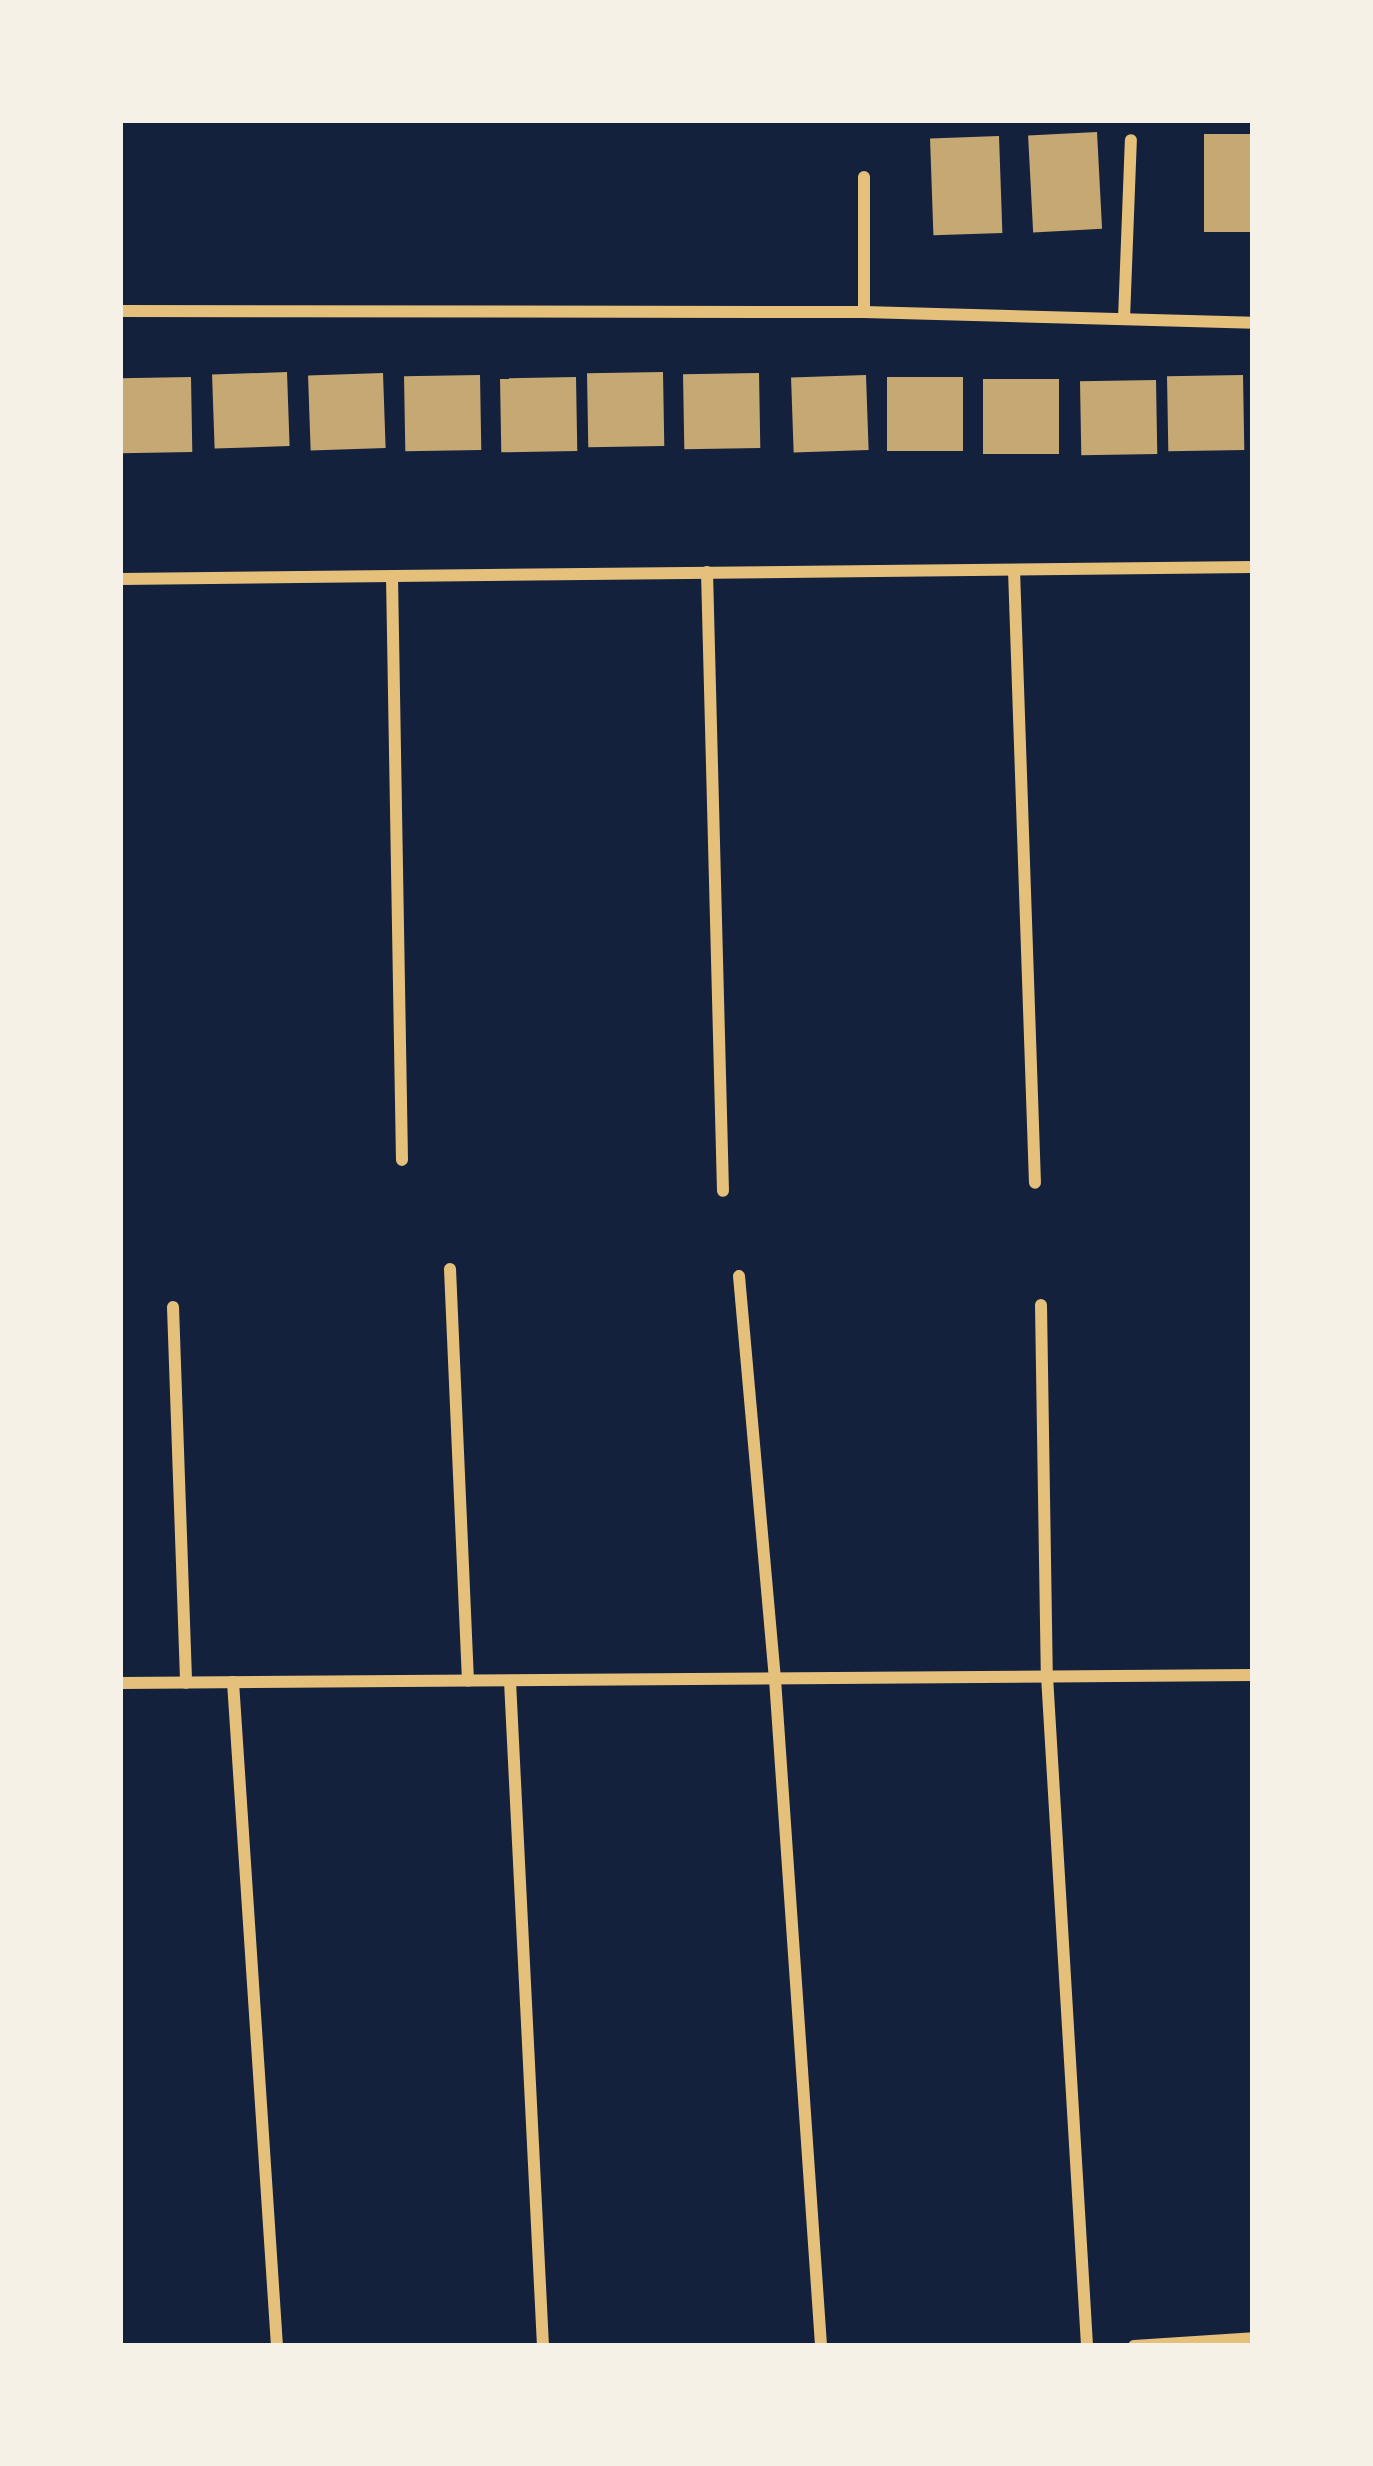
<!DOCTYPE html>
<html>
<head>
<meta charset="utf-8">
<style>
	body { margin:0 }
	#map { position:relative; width:1373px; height:2466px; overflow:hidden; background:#14213d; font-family:"PT Sans",sans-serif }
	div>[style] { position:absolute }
	.building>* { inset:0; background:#c6a872; transform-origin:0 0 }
	.minor>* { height:12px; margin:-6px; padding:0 6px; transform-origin:6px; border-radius:6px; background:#e5c07b }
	span { translate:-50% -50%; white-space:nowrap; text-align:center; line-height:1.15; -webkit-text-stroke:12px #f6f1e7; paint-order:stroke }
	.frame { position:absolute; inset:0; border:123px solid #f6f1e7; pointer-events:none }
</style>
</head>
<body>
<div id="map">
	<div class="building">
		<i style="left:1097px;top:132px;width:97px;height:69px;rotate:87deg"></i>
		<i style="left:1253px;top:134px;width:98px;height:49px;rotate:90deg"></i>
		<i style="left:999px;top:136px;width:97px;height:69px;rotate:88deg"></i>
		<i style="left:287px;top:372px;width:74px;height:75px;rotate:88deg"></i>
		<i style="left:663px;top:372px;width:74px;height:76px;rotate:89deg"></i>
		<i style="left:383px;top:373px;width:75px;height:75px;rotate:88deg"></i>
		<i style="left:759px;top:373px;width:75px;height:76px;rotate:89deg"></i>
		<i style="left:480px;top:375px;width:75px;height:76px;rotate:89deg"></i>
		<i style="left:866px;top:375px;width:75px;height:75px;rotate:88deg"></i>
		<i style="left:1243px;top:375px;width:75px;height:76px;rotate:89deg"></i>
		<i style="left:191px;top:377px;width:75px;height:71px;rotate:89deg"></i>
		<i style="left:576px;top:377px;width:74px;height:76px;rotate:89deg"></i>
		<i style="left:887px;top:377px;width:76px;height:74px"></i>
		<i style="left:983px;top:379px;width:76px;height:75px"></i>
		<i style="left:1156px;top:380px;width:74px;height:76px;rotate:89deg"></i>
	</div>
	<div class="minor">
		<i style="left:120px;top:311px;width:744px;rotate:0.08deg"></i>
		<i style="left:864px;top:312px;width:389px;rotate:1.6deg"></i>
		<i style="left:864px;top:312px;width:135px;rotate:-90deg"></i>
		<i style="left:1124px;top:319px;width:179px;rotate:-87.8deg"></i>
		<i style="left:1014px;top:570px;width:613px;rotate:88.04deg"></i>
		<i style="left:707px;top:572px;width:619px;rotate:88.52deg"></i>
		<i style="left:392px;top:576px;width:584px;rotate:89.02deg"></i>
		<i style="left:120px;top:579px;width:1133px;rotate:-0.61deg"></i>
		<i style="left:450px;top:1269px;width:412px;rotate:87.5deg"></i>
		<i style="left:739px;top:1276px;width:405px;rotate:84.9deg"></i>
		<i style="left:775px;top:1679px;width:669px;rotate:86.05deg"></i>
		<i style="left:1041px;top:1305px;width:371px;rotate:89.1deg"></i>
		<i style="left:1047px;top:1676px;width:671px;rotate:86.58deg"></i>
		<i style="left:173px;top:1307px;width:376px;rotate:88deg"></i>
		<i style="left:510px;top:1681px;width:666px;rotate:87.16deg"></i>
		<i style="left:233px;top:1682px;width:665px;rotate:86.21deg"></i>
		<i style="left:120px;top:1683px;width:1133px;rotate:-0.4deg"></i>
		<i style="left:1134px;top:2346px;width:119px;rotate:-3.8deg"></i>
	</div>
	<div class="frame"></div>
</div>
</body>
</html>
